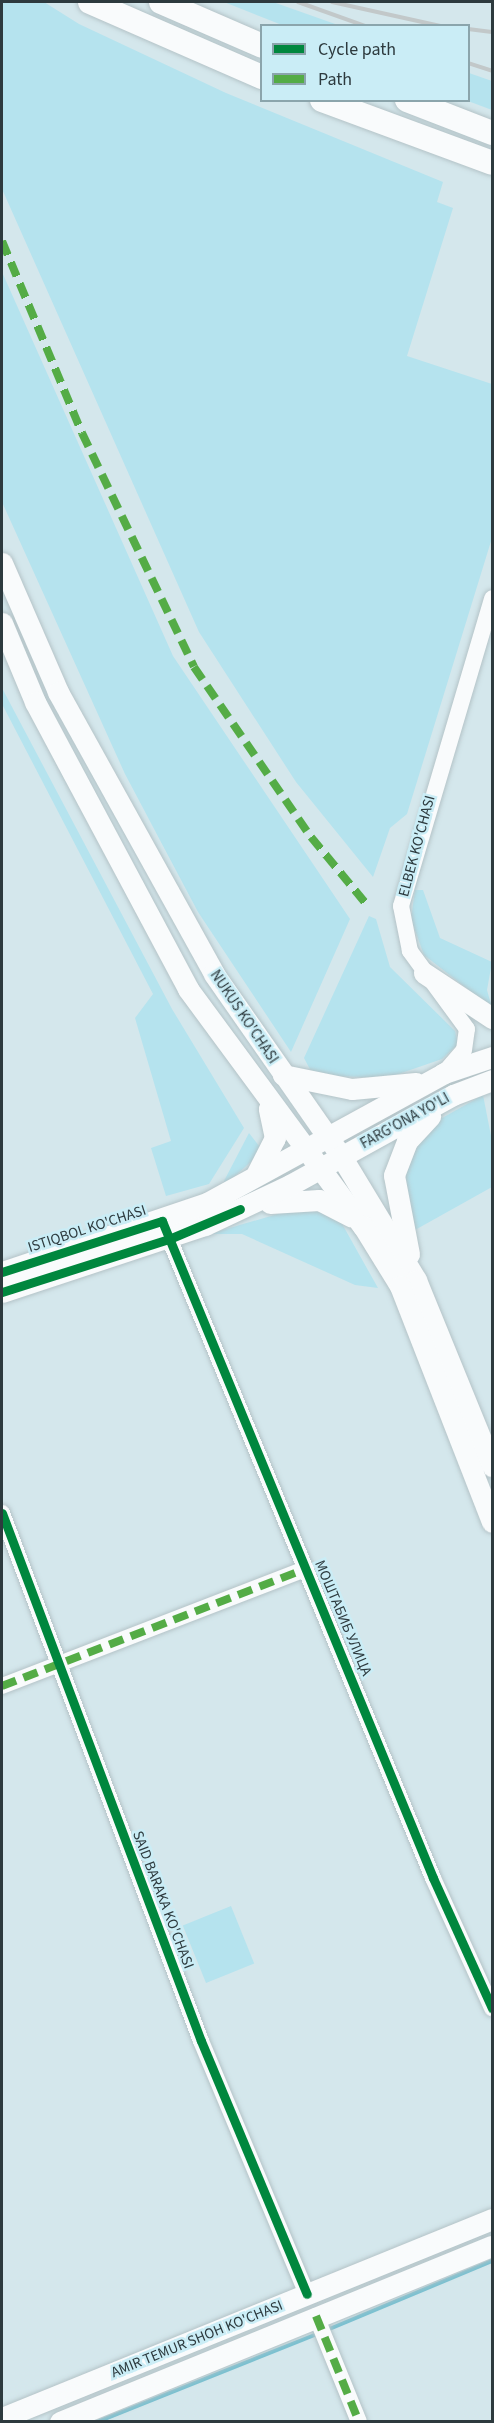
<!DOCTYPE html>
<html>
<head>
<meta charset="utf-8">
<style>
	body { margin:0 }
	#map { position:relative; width:494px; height:2423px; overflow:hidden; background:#d4e7ec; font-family:"Source Sans 3",sans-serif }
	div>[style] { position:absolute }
	.green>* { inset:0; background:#b5e3ee; transform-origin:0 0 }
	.stream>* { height:4px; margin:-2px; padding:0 2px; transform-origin:2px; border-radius:2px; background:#7ac1d1 }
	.roads { filter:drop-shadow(0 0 2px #b4c3c7) drop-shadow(0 0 2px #b4c3c7) }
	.minor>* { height:16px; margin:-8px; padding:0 8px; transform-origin:8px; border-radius:8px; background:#f9fbfc }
	.major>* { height:21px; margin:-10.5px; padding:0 10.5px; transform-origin:10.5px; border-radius:10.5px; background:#f9fbfc }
	.highway>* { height:24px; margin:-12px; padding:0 12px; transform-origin:12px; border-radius:12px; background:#f9fbfc }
	.rail>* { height:4px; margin:-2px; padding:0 2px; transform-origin:2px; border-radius:2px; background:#c2c8c9 }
	.quiet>* { height:8px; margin-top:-4px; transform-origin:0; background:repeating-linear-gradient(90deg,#54ac46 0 15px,transparent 0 23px) }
	.cycleway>* { height:9px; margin:-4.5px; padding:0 4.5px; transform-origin:4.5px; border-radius:4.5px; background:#00873e }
	span { translate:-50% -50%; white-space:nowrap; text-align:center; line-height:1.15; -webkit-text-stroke:5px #caedf6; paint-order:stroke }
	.street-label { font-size:15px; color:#2d3a3e }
	.frame { position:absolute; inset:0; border:3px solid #2d3a3e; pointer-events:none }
	.legend { position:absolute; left:260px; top:24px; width:210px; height:78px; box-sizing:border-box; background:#caedf6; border:2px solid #8ba5ac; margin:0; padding:8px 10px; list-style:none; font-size:18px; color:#2d3a3e }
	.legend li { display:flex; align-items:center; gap:12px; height:30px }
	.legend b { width:30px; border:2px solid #8ba5ac }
</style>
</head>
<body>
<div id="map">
	<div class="green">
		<i style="clip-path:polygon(2px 2px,44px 2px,79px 24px,226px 93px,443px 182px,437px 202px,453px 208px,407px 356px,492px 384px,492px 538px,407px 814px,390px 828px,373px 877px,296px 782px,199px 632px,2px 189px)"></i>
		<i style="clip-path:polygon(224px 2px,273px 2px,338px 25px,282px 25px)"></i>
		<i style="clip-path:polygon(469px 73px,492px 81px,492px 110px,468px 101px)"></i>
		<i style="clip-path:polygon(2px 272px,173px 656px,350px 919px,291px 1052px,198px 912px,125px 774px,2px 502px)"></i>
		<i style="clip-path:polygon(2px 688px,172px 1009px,244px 1128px,209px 1184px,166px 1196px,151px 1148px,171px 1141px,135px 1018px,153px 994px,2px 704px)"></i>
		<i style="clip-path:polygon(415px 890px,423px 890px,440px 938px,492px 962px,487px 990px,492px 1008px,424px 955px,411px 919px)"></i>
		<i style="clip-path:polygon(369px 916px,376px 919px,390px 967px,455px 1031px,458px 1044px,442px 1059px,387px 1078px,313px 1075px,304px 1058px)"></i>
		<i style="clip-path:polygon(483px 1095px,492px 1141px,492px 1187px,415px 1230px,401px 1180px,408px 1158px,428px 1126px)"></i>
		<i style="clip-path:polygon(249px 1133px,263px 1151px,226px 1184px,224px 1181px)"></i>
		<i style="clip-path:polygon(320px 1208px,341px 1222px,378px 1288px,355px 1285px,242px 1234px,209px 1234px,288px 1211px)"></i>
		<i style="left:231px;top:1906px;width:62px;height:52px;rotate:68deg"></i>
	</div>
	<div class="stream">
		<i style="left:327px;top:2330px;width:179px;rotate:-22.7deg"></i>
		<i style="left:97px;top:2422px;width:237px;rotate:-21.8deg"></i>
	</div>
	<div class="roads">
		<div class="minor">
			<i style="left:444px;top:1073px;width:30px;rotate:-49deg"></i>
			<i style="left:464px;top:1050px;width:21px;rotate:-82deg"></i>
			<i style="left:467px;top:1029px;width:97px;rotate:-126.2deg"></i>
			<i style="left:410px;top:951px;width:46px;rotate:-101.3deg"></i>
			<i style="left:401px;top:906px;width:321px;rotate:-73.5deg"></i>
			<i style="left:164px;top:1226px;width:705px;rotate:67.58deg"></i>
			<i style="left:433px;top:1878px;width:143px;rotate:65.6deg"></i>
			<i style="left:2px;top:1513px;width:564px;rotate:69.35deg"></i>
			<i style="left:201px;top:2041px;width:274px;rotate:67.3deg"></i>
			<i style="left:2px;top:1686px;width:326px;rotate:-21.1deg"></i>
			<i style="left:316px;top:2316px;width:114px;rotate:67.9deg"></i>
		</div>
		<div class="major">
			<i style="left:2px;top:563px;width:141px;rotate:66.5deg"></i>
			<i style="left:58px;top:692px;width:322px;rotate:61deg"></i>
			<i style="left:214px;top:974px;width:222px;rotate:55.1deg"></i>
			<i style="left:341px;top:1156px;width:145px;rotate:58.8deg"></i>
			<i style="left:416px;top:1280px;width:201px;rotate:67.8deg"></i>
			<i style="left:2px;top:623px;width:86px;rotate:67.3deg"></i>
			<i style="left:35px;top:702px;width:325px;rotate:61.9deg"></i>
			<i style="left:188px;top:989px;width:295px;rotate:53.6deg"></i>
			<i style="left:363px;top:1226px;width:70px;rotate:58.3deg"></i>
			<i style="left:400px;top:1286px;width:253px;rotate:68.7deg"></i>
			<i style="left:424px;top:973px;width:82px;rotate:33.5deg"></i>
			<i style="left:283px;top:1075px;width:70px;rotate:11.5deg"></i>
			<i style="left:352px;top:1089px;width:64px;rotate:-5.4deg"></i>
			<i style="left:257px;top:1173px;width:39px;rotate:-63deg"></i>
			<i style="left:275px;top:1138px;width:30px;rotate:-102deg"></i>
			<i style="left:270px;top:1203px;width:49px;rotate:-3.5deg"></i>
			<i style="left:319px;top:1200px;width:36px;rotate:27deg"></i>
			<i style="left:409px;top:1254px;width:80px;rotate:-100.8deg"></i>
			<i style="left:394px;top:1175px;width:36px;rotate:-69deg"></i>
			<i style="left:407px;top:1141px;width:34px;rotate:-47deg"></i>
			<i style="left:2px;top:1272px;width:216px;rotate:-18.6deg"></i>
			<i style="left:207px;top:1203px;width:270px;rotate:-28.7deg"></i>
			<i style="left:444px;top:1073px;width:51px;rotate:-18.4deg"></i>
			<i style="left:2px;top:1292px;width:214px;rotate:-18.3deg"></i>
			<i style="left:205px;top:1225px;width:94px;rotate:-25.2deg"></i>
			<i style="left:290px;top:1185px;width:186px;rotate:-28.9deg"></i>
			<i style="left:453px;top:1095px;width:42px;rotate:-21deg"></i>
			<i style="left:2px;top:2418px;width:529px;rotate:-22.1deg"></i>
			<i style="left:60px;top:2422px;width:466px;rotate:-22.2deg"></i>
		</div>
		<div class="highway">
			<i style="left:90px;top:2px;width:188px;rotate:23.6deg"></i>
			<i style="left:161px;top:2px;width:110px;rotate:23.5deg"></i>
			<i style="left:322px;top:100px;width:181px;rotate:20.3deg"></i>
			<i style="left:407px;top:100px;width:91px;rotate:21.2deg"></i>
		</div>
	</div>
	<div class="rail">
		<i style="left:298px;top:2px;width:71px;rotate:19.7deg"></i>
		<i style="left:332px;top:2px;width:111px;rotate:12.5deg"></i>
		<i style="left:468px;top:29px;width:24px;rotate:7deg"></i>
		<i style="left:468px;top:63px;width:25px;rotate:18deg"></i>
	</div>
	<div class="quiet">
		<i style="left:2px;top:241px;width:208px;rotate:67.4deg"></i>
		<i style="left:82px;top:433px;width:259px;rotate:64.4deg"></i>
		<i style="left:194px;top:667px;width:206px;rotate:55.5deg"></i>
		<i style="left:311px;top:837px;width:88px;rotate:50.5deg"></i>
		<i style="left:2px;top:1686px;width:326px;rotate:-21.1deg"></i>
		<i style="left:316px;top:2316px;width:114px;rotate:67.9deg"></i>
	</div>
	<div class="cycleway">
		<i style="left:2px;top:1272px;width:168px;rotate:-17.7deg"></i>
		<i style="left:162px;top:1221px;width:711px;rotate:67.58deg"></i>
		<i style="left:433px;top:1878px;width:143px;rotate:65.6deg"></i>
		<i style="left:2px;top:1292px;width:175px;rotate:-17.6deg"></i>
		<i style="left:169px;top:1239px;width:77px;rotate:-22.9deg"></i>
		<i style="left:2px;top:1513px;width:564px;rotate:69.35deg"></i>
		<i style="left:201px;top:2041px;width:274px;rotate:67.3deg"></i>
	</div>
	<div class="street-label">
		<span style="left:417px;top:846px;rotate:-75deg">ELBEK KO'CHASI</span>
		<span style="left:244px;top:1017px;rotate:56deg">NUKUS KO'CHASI</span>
		<span style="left:405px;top:1121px;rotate:-29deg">FARG'ONA YO'LI</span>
		<span style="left:87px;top:1229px;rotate:-18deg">ISTIQBOL KO'CHASI</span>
		<span style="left:343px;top:1618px;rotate:67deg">МОШТАБИБ УЛИЦА</span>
		<span style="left:163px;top:1900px;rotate:69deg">SAID BARAKA KO'CHASI</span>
		<span style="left:197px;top:2339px;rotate:-22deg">AMIR TEMUR SHOH KO'CHASI</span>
	</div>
	<div class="frame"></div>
	<ul class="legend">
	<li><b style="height:8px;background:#00873e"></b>Cycle path</li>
	<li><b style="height:8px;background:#54ac46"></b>Path</li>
	</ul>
</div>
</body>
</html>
